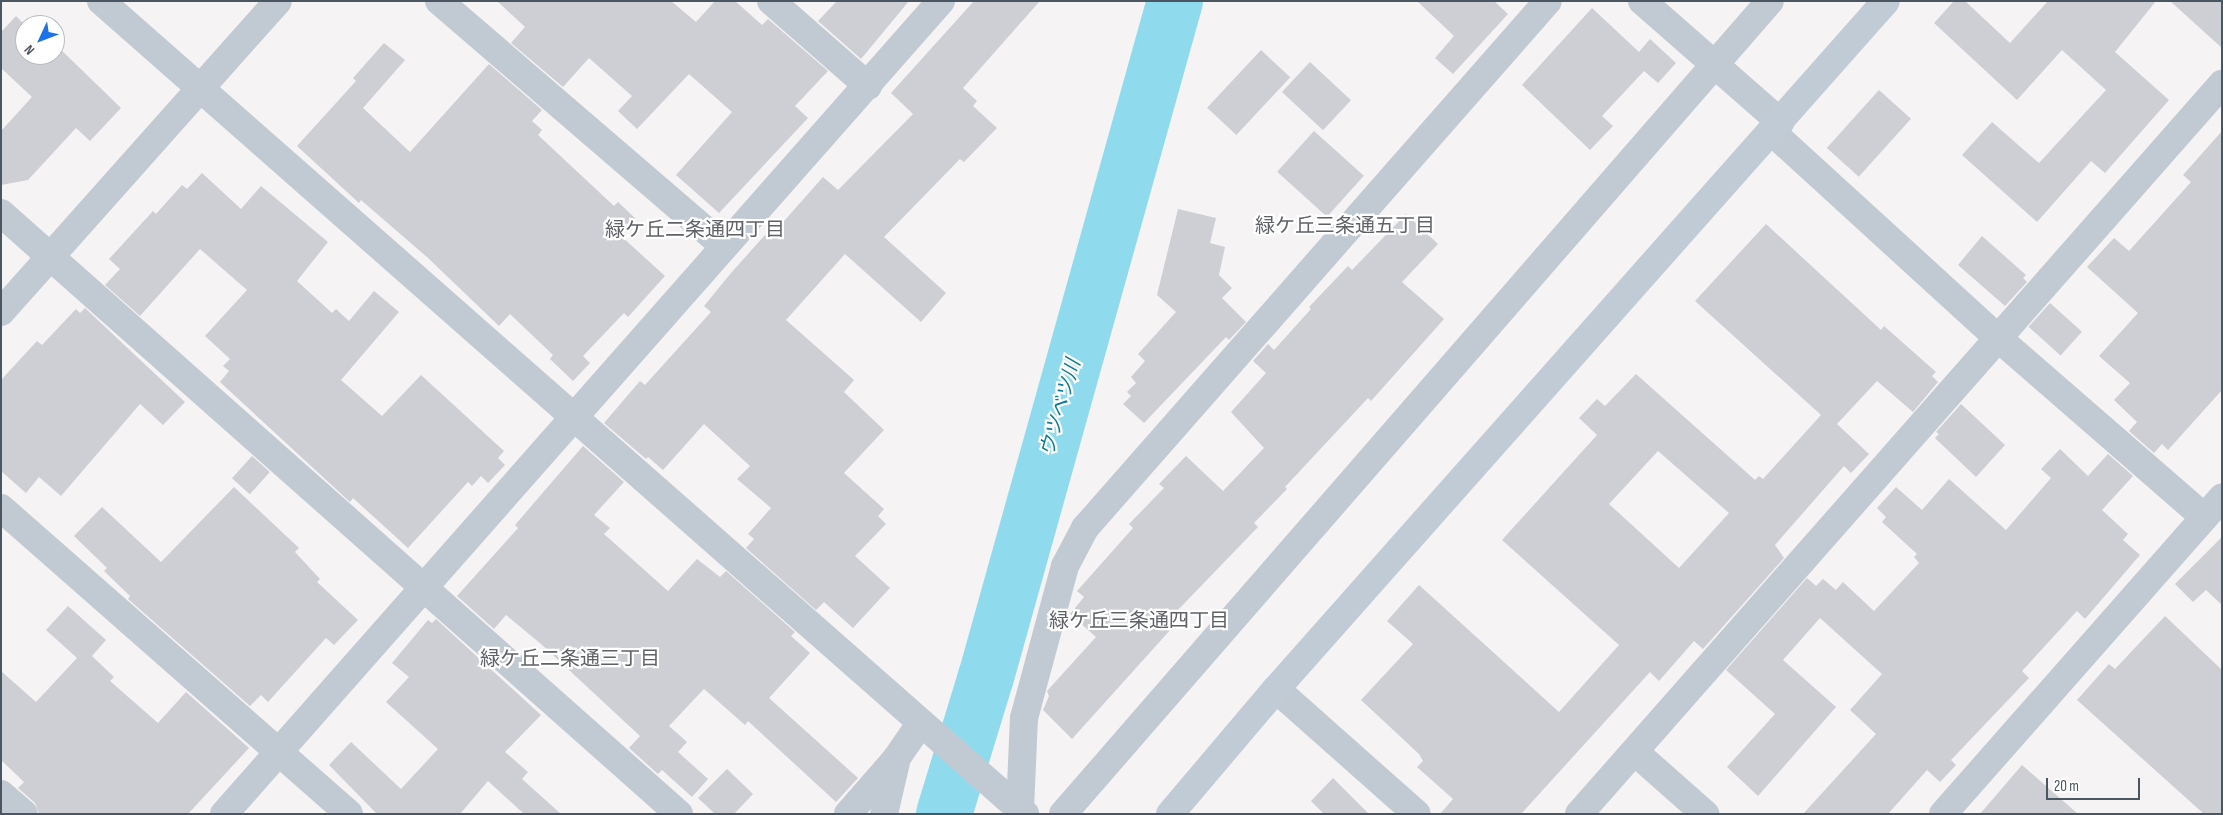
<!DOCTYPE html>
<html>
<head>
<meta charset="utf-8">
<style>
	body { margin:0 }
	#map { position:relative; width:2223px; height:815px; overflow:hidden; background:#f5f3f3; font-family:"Sofia Sans Condensed","Noto Sans JP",sans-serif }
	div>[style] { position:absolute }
	.river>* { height:56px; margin:-28px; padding:0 28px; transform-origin:28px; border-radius:28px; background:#90daee }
	.building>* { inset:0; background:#cdcfd5; transform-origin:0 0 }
	.street>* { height:28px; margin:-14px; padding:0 14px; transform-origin:14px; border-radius:14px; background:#c1cad2 }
	.secondary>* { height:28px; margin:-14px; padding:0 14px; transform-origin:14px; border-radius:14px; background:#c1cbd6 }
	span { translate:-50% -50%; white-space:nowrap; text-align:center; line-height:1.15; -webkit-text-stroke:4.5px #fff; paint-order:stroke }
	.neighbourhood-label { font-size:20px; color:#5f6368 }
	.water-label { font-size:20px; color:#0c7c9b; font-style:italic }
	.frame { position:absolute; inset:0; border:2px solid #4a5661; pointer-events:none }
	.north { position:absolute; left:15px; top:15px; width:50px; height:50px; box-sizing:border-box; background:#fff; border:1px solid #b7bbc0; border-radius:50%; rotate:227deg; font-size:14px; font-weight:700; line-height:20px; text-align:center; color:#4a5661 }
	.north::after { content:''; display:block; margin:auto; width:18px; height:22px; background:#1a73e8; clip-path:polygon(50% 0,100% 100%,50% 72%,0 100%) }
	.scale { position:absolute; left:2046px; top:778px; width:94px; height:22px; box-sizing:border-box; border:2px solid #4a5661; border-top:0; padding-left:6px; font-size:15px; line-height:18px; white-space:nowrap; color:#4a5661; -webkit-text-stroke:4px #fff; paint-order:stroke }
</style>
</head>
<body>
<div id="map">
	<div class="river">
		<i style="left:944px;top:814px;width:143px;rotate:-73deg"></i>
		<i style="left:986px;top:677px;width:702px;rotate:-74.38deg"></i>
	</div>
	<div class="building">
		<i style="clip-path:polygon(497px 1px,671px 1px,696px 22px,715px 1px,735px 1px,762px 25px,768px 19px,828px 71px,795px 106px,808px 118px,719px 213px,676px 175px,732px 112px,689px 74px,637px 129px,618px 111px,632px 96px,589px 58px,563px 87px,511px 43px,525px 27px)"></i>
		<i style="clip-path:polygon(837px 1px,909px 1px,861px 59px,818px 21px)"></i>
		<i style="clip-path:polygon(974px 1px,1040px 1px,963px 88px,977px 101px,973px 106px,997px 128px,964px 162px,960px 159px,884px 237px,946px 293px,921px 322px,845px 254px,786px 320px,854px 380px,844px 392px,884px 430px,844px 473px,884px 509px,878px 516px,886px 524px,855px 556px,890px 588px,853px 628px,824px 602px,816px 610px,746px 548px,754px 539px,748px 534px,771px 508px,737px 479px,750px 466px,704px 424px,663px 470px,648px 457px,646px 459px,604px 423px,640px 381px,645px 385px,711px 312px,704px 306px,731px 273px,765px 235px,769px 238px,823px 177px,838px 190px,913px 114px,891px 93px)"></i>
		<i style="clip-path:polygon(1417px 1px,1494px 1px,1508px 14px,1453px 74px,1435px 58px,1454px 36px)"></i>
		<i style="clip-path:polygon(1954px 1px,1965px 1px,2010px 43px,2048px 1px,2156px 1px,2115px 52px,2169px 100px,2105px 173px,2091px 161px,2037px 222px,1962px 155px,1992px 122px,2039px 163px,2106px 90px,2062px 50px,2017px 100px,1934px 23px)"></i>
		<i style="clip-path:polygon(2170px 1px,2222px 1px,2222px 48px)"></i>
		<i style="clip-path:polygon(1592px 8px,1639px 52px,1650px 39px,1676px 63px,1658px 83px,1644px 71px,1602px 116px,1613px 126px,1590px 150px,1522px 85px)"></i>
		<i style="clip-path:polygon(16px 16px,25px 25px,25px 55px,55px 55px,55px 44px,121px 108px,90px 141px,76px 128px,28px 180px,1px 185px,1px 131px,32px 97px,1px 68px,1px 32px)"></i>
		<i style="clip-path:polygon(384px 43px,405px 60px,363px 108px,410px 152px,489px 64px,542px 110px,532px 121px,542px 130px,538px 135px,614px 206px,618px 202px,636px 219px,621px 236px,665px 276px,628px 317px,624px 313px,583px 356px,590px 363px,573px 381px,550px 359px,553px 355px,510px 314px,499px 326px,428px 258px,361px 200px,359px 203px,297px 146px,356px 81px,353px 78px)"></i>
		<i style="left:1261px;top:50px;width:40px;height:79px;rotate:43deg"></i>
		<i style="left:1310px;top:62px;width:56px;height:41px;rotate:43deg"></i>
		<i style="left:1879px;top:90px;width:43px;height:78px;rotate:42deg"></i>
		<i style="left:1314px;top:131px;width:67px;height:55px;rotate:42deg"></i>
		<i style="clip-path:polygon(2222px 131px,2222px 390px,2168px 450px,2162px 444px,2154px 453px,2129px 431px,2137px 422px,2114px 400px,2130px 383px,2099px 356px,2138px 313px,2087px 267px,2114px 238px,2129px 251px,2191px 182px,2183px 175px)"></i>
		<i style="clip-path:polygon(202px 173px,241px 209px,261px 186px,328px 242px,297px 281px,332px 313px,336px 309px,349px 321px,374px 291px,399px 312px,341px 380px,382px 416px,421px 375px,504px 451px,498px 458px,505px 465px,488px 483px,481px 476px,472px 486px,468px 482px,408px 548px,353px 498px,350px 502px,220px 382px,229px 371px,223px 366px,230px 359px,205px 336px,247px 290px,200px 249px,140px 316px,105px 285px,120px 269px,109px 259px,153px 211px,156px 214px,182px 185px,187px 189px)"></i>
		<i style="clip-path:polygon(1178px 209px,1216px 218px,1210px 243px,1225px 247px,1219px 275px,1232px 288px,1222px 298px,1246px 322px,1229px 340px,1226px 337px,1144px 423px,1123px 404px,1131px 396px,1127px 392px,1136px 383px,1131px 377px,1145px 361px,1138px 354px,1176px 312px,1157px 295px)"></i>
		<i style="clip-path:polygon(1406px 214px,1438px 244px,1402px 282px,1444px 319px,1371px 401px,1368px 398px,1285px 487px,1287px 489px,1254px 523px,1258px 527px,1175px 613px,1181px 618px,1072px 739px,1043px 710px,1049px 696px,1047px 691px,1096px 637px,1070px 614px,1084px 597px,1077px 591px,1133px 528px,1129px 524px,1164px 488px,1159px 484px,1186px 456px,1223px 491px,1264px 448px,1231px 412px,1266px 373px,1253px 361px,1268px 344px,1274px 350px,1311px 309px,1309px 307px,1348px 266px,1352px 270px)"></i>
		<i style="clip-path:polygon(evenodd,1766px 224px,1881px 330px,1884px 326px,1936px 372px,1932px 376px,1938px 382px,1913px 412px,1877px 381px,1837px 424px,1869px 454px,1851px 473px,1844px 466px,1775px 545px,1784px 558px,1703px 649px,1694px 641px,1659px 681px,1650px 672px,1521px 814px,1440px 814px,1453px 799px,1417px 767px,1423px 761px,1419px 754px,1361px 700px,1413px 644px,1387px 621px,1419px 585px,1559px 712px,1619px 645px,1502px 540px,1597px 435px,1579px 418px,1597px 399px,1605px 406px,1636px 374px,1755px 480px,1759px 476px,1763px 479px,1821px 415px,1695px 301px,1766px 224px,1658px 451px,1729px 513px,1679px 568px,1609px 504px,1658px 451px)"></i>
		<i style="clip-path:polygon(1982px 236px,2026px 275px,2023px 278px,2027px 282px,2005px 306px,1958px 265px)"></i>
		<i style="left:2050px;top:303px;width:43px;height:32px;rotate:42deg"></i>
		<i style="clip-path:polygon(85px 308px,185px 402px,163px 425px,140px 404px,61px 496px,39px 477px,26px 493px,1px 471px,1px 380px,37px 341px,42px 345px,76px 309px,80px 313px)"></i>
		<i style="clip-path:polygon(1961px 404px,2005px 445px,1976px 477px,1935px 438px,1939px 434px,1936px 432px)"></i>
		<i style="clip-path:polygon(583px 446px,624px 482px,594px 515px,610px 528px,604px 534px,668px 591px,697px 559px,720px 577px,726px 571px,795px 632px,791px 636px,810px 653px,769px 698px,858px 778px,836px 802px,748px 721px,745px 725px,704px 689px,669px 726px,687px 742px,678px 752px,708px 779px,692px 797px,662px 770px,658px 774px,629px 748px,640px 736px,541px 644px,506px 615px,494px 629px,457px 596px,518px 528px,515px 525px)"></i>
		<i style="clip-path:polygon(2060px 449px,2088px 476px,2108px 454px,2133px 476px,2102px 510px,2128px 534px,2123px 540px,2140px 555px,2085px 619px,2077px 611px,2022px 671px,2029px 678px,1951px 760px,1956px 765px,1940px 782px,1927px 770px,1888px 814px,1803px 814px,1876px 734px,1850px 710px,1882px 674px,1820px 618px,1783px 660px,1836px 707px,1758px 796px,1727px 767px,1775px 714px,1726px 670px,1807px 578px,1816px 586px,1823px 579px,1836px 590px,1843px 582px,1874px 611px,1919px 563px,1914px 557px,1917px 554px,1882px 522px,1886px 517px,1877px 508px,1896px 487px,1922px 510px,1949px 479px,2006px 530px,2051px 478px,2041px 469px)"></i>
		<i style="left:252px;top:456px;width:24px;height:30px;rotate:42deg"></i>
		<i style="clip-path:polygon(234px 487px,299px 548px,295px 552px,320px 579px,317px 582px,358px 620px,334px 645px,326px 638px,268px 702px,261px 695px,250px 706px,128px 599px,130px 596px,104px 571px,107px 568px,74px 536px,102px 507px,161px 562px)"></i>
		<i style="clip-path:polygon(2222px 537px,2222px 605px,2206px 590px,2193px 602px,2175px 584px)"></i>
		<i style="clip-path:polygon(68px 606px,106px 640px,92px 656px,114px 677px,110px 681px,158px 723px,186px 692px,249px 748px,188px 814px,39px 814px,35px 803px,18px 788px,24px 782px,1px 760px,1px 671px,36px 702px,77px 658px,46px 630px)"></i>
		<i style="clip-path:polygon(2165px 616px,2222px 670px,2222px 814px,2204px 814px,2077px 700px,2109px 664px,2115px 669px)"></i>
		<i style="clip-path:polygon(436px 619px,541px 715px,505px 752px,528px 772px,522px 779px,561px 814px,524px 814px,488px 781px,460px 814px,377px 814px,329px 765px,351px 742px,401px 789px,438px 749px,386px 702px,409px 677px,392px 663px,428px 620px,432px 623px)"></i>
		<i style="clip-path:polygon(2022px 765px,2078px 814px,1980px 814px)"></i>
		<i style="clip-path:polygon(727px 769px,753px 794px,734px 814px,715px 814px,698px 798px)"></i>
		<i style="clip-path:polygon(1333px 778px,1369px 814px,1324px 814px,1311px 801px)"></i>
	</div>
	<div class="street">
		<i style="left:101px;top:1px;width:1231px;rotate:41.34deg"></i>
		<i style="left:439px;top:1px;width:374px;rotate:40.7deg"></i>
		<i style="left:771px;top:1px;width:129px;rotate:41.2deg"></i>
		<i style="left:1642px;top:1px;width:184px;rotate:41.2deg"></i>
		<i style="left:1771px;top:131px;width:307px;rotate:42.4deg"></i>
		<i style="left:1998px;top:338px;width:273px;rotate:41deg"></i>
		<i style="left:1px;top:213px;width:906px;rotate:41.55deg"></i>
		<i style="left:1px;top:312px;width:416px;rotate:-48.3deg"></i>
		<i style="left:1px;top:508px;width:463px;rotate:41.3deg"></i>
		<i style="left:1276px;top:689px;width:188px;rotate:41.6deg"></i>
		<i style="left:1635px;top:752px;width:94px;rotate:41.5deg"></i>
		<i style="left:1px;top:794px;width:30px;rotate:41deg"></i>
		<i style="left:1020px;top:809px;width:91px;rotate:-87.5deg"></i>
		<i style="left:1024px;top:718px;width:157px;rotate:-74.9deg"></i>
		<i style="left:1065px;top:566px;width:43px;rotate:-62.2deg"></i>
		<i style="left:1085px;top:528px;width:701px;rotate:-48.7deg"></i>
		<i style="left:224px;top:814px;width:1084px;rotate:-48.59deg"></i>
		<i style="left:848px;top:814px;width:73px;rotate:-48.9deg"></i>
		<i style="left:896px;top:759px;width:42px;rotate:-55.6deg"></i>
		<i style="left:884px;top:814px;width:53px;rotate:-77deg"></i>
		<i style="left:1063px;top:814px;width:1077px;rotate:-48.99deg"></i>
		<i style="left:1579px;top:814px;width:973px;rotate:-48.63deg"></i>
		<i style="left:1943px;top:814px;width:422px;rotate:-48.6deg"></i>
	</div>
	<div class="secondary">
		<i style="left:1170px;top:814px;width:164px;rotate:-49.7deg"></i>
		<i style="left:1276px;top:689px;width:919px;rotate:-48.44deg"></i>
	</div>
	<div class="neighbourhood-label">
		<span style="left:1345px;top:226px">緑ケ丘三条通五丁目</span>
		<span style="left:695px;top:230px">緑ケ丘二条通四丁目</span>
		<span style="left:1139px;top:621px">緑ケ丘三条通四丁目</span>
		<span style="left:570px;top:659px">緑ケ丘二条通三丁目</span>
	</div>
	<div class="water-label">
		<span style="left:1061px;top:408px;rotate:-74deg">ウツベツ川</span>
	</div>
	<div class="frame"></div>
	<div class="north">N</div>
	<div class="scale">20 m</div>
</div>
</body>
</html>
